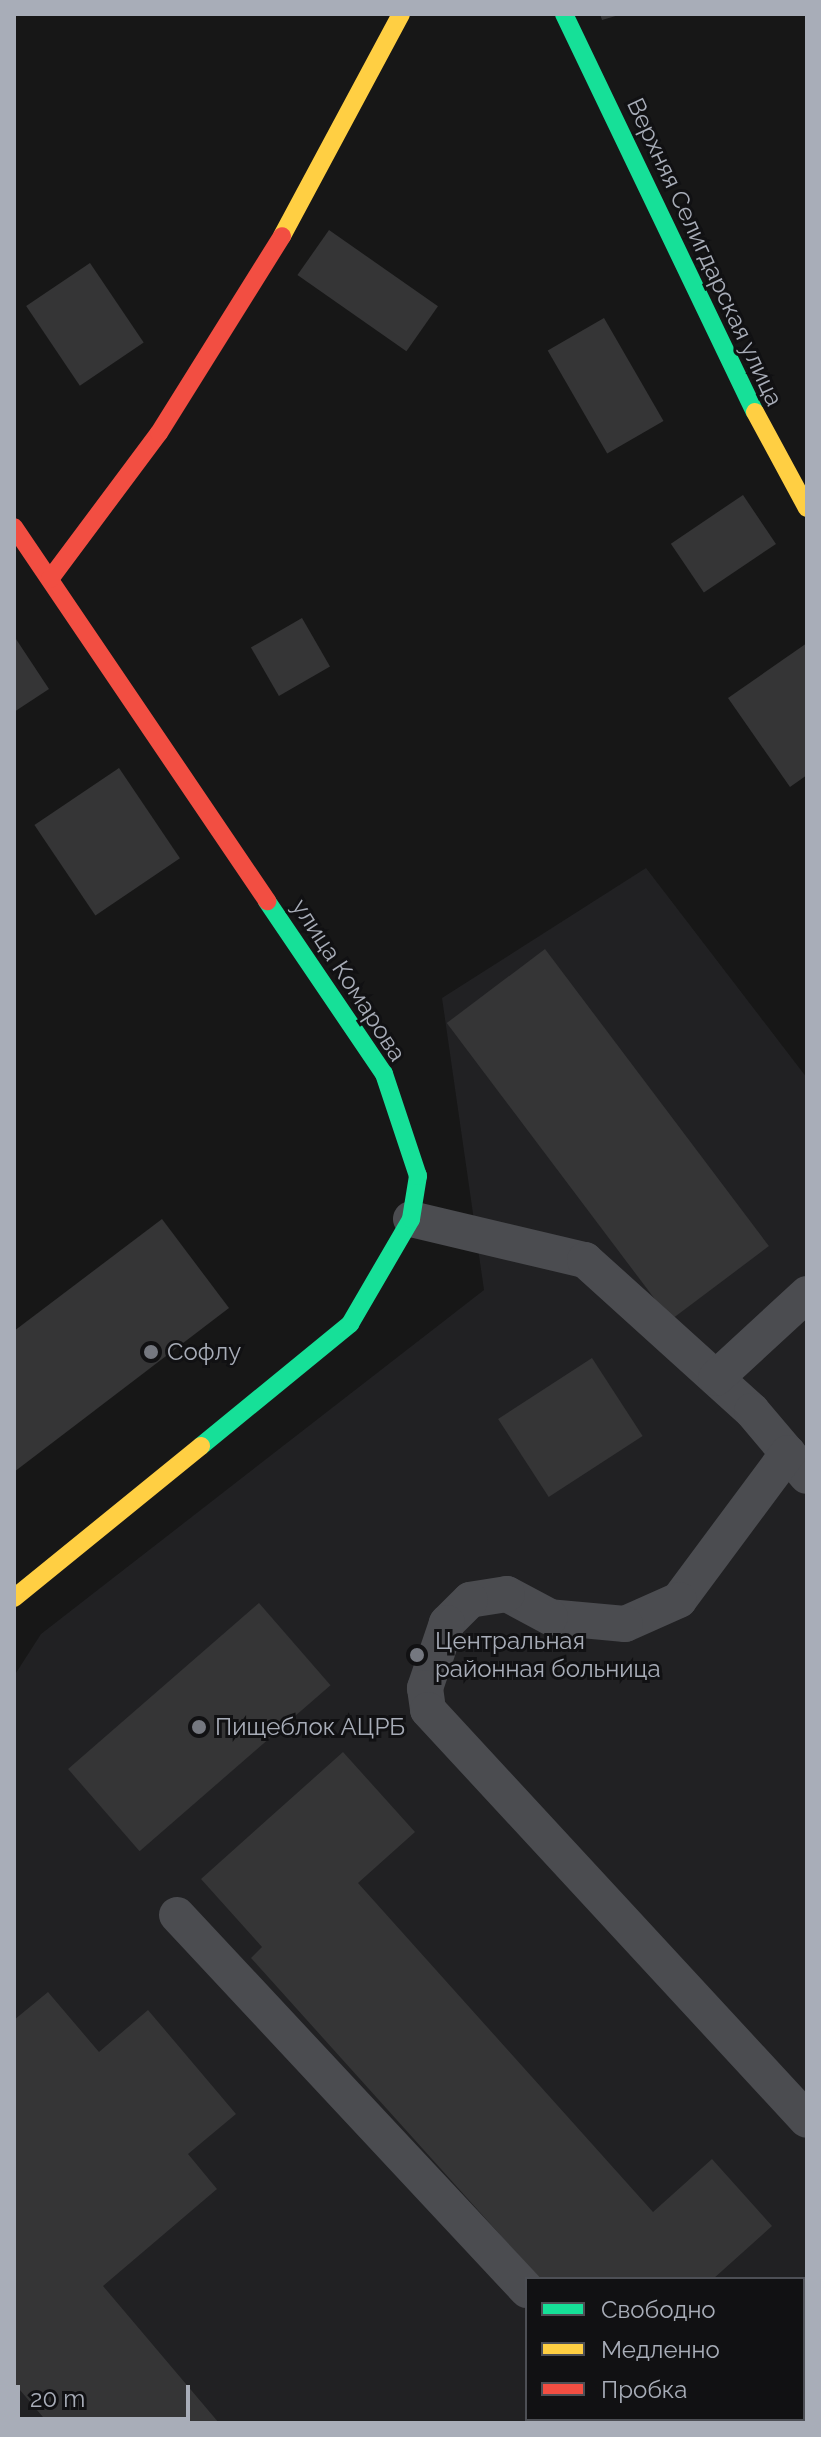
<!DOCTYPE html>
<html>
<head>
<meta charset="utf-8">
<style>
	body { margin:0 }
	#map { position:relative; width:821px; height:2437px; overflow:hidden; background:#171717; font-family:Raleway,sans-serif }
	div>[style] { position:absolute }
	.built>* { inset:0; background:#212123 }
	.building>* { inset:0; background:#353536; transform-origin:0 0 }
	.lane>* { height:36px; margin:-18px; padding:0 18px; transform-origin:18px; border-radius:18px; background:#4b4c50 }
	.fast>* { height:18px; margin:-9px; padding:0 9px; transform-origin:9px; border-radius:9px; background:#16e098 }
	.slow>* { height:18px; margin:-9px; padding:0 9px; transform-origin:9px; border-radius:9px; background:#ffcf43 }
	.jam>* { height:18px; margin:-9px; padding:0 9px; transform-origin:9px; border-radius:9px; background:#f24e42 }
	.dots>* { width:22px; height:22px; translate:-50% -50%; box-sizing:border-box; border:4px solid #111113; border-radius:50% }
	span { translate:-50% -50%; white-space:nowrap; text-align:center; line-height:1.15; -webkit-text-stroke:6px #111113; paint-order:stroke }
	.street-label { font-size:24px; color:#a8adb8 }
	.poi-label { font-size:24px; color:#a8adb8 }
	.left { translate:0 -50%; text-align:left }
	.frame { position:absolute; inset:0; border:16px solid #a8adb8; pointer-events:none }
	.legend { position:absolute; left:525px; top:2277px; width:280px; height:144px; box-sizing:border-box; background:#111113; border:2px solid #4d4f55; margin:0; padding:10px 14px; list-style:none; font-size:24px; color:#a8adb8 }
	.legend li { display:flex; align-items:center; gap:16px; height:40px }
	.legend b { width:40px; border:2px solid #4d4f55 }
	.scale { position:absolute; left:16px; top:2385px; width:174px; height:36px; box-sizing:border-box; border:4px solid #a8adb8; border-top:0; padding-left:10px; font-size:24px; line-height:28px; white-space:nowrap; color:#a8adb8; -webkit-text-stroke:6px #111113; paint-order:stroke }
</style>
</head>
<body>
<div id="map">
	<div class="built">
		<i style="clip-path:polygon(evenodd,646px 868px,807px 1078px,807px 2423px,14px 2423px,14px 1676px,41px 1634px,484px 1290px,442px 998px,646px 868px,527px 2279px,803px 2279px,803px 2419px,527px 2419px,527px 2279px)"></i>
	</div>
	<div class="building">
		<i style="clip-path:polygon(600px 14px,618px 14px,619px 15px,602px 20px)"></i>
		<i style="left:329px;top:230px;width:133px;height:55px;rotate:35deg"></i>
		<i style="left:90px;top:263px;width:96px;height:77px;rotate:56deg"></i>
		<i style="left:604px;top:318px;width:119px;height:65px;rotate:60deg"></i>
		<i style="left:743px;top:495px;width:59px;height:87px;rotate:56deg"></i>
		<i style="left:302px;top:618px;width:56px;height:59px;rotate:60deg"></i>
		<i style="clip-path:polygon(14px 636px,49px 689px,14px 712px)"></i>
		<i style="clip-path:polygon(807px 643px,807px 775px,790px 787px,728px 698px)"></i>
		<i style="left:119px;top:768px;width:109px;height:102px;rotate:56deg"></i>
		<i style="left:545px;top:949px;width:372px;height:123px;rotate:53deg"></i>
		<i style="clip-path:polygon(162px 1219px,229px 1308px,14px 1472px,14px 1331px)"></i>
		<i style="left:592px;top:1358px;width:93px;height:112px;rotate:57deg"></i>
		<i style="left:259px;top:1603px;width:109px;height:253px;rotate:49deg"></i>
		<i style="clip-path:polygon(343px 1752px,415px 1832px,358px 1883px,653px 2212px,712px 2159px,772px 2226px,713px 2279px,540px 2279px,251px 1958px,262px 1947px,201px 1879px)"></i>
		<i style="clip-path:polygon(48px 1992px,99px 2052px,148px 2010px,236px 2114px,188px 2154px,217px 2189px,103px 2286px,219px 2423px,48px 2423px,14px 2383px,14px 2020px)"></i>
	</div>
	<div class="lane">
		<i style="left:411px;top:1219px;width:179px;rotate:13.3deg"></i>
		<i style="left:585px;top:1260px;width:225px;rotate:42.1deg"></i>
		<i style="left:752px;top:1411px;width:85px;rotate:49.8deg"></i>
		<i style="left:716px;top:1378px;width:124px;rotate:-42.7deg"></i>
		<i style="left:788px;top:1453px;width:183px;rotate:126.6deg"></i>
		<i style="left:679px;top:1600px;width:59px;rotate:156deg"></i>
		<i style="left:625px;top:1624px;width:75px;rotate:-174.7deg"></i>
		<i style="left:550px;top:1617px;width:49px;rotate:-151.9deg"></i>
		<i style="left:507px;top:1594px;width:37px;rotate:171deg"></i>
		<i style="left:470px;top:1600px;width:33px;rotate:135deg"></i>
		<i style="left:447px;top:1623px;width:69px;rotate:108.7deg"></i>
		<i style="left:425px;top:1688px;width:22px;rotate:82deg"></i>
		<i style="left:428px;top:1710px;width:558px;rotate:47.25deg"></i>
		<i style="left:177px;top:1915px;width:513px;rotate:46.97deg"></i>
		<i style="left:803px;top:2309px;width:6px;rotate:-45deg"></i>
		<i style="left:648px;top:2419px;width:6px;rotate:45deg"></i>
		<i style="left:682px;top:2423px;width:6px;rotate:-45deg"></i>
	</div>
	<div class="fast">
		<i style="left:564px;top:14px;width:441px;rotate:64.4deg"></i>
		<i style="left:201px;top:1446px;width:193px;rotate:-39.3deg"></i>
		<i style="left:350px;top:1324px;width:121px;rotate:-59.8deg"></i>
		<i style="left:411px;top:1219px;width:44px;rotate:-80.8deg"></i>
		<i style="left:418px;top:1176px;width:108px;rotate:-108.4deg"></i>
		<i style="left:384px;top:1074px;width:209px;rotate:-124.1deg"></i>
	</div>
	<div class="slow">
		<i style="left:282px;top:236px;width:252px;rotate:-61.8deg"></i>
		<i style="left:755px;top:412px;width:109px;rotate:61.6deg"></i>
		<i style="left:14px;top:1598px;width:241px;rotate:-39.1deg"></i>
	</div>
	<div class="jam">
		<i style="left:14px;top:527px;width:452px;rotate:55.9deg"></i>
		<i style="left:50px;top:579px;width:182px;rotate:-53.3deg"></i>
		<i style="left:159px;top:433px;width:232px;rotate:-58deg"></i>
	</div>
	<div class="dots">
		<i style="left:151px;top:1352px;background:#757880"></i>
		<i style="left:417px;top:1655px;background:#757880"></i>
		<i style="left:199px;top:1727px;background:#757880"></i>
	</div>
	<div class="street-label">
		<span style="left:705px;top:252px;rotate:65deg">Верхняя Селигдарская улица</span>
		<span style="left:349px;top:980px;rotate:57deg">улица Комарова</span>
	</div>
	<div class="poi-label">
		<span class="left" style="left:167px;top:1352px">Софлу</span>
		<span class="left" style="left:435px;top:1655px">Центральная<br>районная больница</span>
		<span class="left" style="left:215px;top:1727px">Пищеблок АЦРБ</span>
	</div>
	<div class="frame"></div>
	<ul class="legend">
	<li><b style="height:10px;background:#16e098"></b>Свободно</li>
	<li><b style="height:10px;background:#ffcf43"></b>Медленно</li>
	<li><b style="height:10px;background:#f24e42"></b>Пробка</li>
	</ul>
	<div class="scale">20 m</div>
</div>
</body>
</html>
